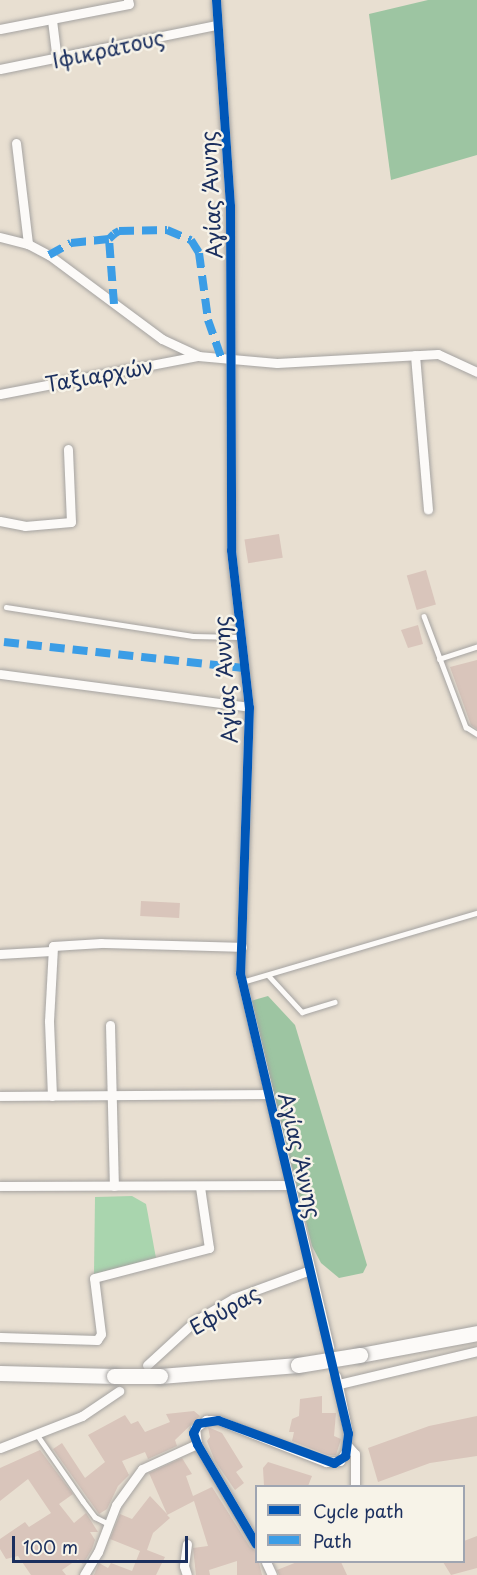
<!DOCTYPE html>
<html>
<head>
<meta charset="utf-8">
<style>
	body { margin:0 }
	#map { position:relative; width:477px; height:1575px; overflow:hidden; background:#e8dfd1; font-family:"Playpen Sans",sans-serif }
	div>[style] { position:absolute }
	.green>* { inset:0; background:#a9d5ae }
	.forest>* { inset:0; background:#9dc5a2 }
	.building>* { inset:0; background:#d9c5bb; transform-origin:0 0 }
	.roads { filter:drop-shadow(0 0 2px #a5a3a1) drop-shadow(0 0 2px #a5a3a1) }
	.service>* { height:4.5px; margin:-2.25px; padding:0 2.25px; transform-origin:2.25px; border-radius:2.25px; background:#fcfaf8 }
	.minor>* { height:9px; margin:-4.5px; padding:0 4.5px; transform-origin:4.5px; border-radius:4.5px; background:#fcfaf8 }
	.trunk>* { height:15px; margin:-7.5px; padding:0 7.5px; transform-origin:7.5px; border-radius:7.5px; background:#fcfaf8 }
	.bridges { filter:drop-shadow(0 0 2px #a5a3a1) drop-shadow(0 0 2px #a5a3a1) }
	.trunk-bridge>* { height:15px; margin:-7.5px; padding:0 7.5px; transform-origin:7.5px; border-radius:7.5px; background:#fcfaf8 }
	.quiet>* { height:8px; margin-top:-4px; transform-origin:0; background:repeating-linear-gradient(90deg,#3b9de6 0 15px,transparent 0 23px) }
	.cycleway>* { height:9px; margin:-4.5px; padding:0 4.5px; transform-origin:4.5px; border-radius:4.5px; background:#0057b8 }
	span { translate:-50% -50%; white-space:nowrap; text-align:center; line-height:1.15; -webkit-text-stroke:5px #f7f3e8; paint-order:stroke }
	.street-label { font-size:21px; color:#1b2f5e }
	.legend { position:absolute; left:255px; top:1485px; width:210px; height:78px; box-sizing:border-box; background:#f7f3e8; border:2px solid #9fa5b1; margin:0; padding:8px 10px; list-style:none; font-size:18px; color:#1b2f5e }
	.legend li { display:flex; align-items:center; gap:12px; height:30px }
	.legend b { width:30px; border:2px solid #9fa5b1 }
	.scale { position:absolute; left:12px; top:1536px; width:176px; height:27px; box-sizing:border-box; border:3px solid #1b2f5e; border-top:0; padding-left:8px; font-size:18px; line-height:21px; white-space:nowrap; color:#1b2f5e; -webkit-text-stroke:4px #f7f3e8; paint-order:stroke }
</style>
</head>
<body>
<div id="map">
	<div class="green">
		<i style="clip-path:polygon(132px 1196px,146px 1204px,156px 1258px,94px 1274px,95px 1197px)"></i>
	</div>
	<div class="forest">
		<i style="clip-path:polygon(428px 0,477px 0,477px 155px,391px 180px,369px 14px)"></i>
		<i style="clip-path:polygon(268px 996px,295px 1025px,367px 1265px,363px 1273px,339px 1278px,321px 1263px,312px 1246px,251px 1001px)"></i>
	</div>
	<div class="building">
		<i style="left:279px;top:534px;width:24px;height:35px;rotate:81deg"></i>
		<i style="left:426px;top:570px;width:36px;height:20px;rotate:74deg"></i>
		<i style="clip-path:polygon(418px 625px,423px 644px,408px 648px,401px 630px)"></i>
		<i style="clip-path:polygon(477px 660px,477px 729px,471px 725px,450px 667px)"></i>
		<i style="left:141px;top:901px;width:39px;height:15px;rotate:3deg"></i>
		<i style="clip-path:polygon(322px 1396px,322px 1413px,336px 1413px,334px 1436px,341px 1439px,336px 1455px,327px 1455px,292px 1441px,294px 1432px,289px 1432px,292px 1419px,299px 1416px,300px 1399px)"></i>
		<i style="clip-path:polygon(194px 1411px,200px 1416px,175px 1440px,177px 1446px,148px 1459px,145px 1452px,122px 1461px,129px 1475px,118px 1486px,107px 1509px,99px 1514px,53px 1449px,62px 1443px,85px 1478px,105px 1462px,88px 1435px,125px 1415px,131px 1424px,138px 1421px,145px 1432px,170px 1422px,166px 1414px)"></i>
		<i style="clip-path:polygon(477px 1416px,477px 1456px,430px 1463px,378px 1482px,368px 1448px,429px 1426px)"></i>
		<i style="clip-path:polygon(208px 1427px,222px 1433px,243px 1467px,236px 1472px,244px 1483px,235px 1490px,215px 1461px,207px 1441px,210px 1437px)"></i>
		<i style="clip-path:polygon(40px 1450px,73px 1494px,59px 1504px,74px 1523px,86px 1513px,98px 1532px,90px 1532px,95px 1540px,92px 1549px,83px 1564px,78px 1559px,62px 1570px,66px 1575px,31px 1575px,18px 1556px,6px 1559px,0 1549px,0 1539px,25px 1522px,29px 1527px,51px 1513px,28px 1479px,0 1501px,0 1468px)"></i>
		<i style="clip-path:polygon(182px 1458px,192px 1474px,186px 1476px,193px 1496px,212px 1487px,250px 1547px,256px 1551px,262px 1575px,237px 1575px,237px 1561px,209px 1570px,210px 1575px,196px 1575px,193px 1548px,208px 1546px,194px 1501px,167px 1515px,170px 1518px,153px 1533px,147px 1550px,165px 1557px,156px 1575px,94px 1575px,99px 1563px,108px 1568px,111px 1563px,132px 1571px,140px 1551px,110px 1539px,120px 1514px,132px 1519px,150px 1496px,167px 1514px,149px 1473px)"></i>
		<i style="clip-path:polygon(268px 1462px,312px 1476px,308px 1486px,264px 1486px,263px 1468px)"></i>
		<i style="clip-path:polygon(477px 1536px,477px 1568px,451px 1575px,443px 1562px,464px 1562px,464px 1541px)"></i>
		<i style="clip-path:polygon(297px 1562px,341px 1562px,347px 1575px,279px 1575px,277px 1570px)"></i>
	</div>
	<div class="roads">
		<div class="service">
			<i style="left:6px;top:607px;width:189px;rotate:8.8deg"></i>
			<i style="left:193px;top:636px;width:47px;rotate:1.2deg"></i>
			<i style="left:424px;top:616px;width:119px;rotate:69.3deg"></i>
			<i style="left:466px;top:727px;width:13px;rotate:32deg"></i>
			<i style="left:439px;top:659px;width:40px;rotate:-18deg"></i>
			<i style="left:269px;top:976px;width:49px;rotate:47.5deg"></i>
			<i style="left:302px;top:1012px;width:34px;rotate:-17deg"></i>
			<i style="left:242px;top:982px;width:245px;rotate:-16.4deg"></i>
			<i style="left:38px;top:1436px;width:79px;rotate:55.3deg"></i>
			<i style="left:83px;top:1501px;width:20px;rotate:53deg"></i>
			<i style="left:95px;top:1517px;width:13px;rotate:27deg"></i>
		</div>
		<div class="minor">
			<i style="left:216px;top:0;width:206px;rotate:86.1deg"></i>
			<i style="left:230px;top:206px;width:344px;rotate:89.8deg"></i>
			<i style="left:231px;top:550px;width:158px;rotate:83.5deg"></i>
			<i style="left:249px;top:707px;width:266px;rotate:91.9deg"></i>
			<i style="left:240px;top:973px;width:385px;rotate:76.6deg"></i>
			<i style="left:52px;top:20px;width:38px;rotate:83deg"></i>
			<i style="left:0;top:29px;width:131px;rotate:-11deg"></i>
			<i style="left:129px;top:4px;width:4px;rotate:-104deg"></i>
			<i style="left:0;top:69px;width:221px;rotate:-11.5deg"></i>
			<i style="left:16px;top:143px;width:102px;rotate:83.2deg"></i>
			<i style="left:0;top:237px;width:29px;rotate:14deg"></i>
			<i style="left:28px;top:244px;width:24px;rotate:28deg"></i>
			<i style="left:49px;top:255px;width:141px;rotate:36.6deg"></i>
			<i style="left:162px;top:339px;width:40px;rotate:25deg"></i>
			<i style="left:198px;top:356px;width:79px;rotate:5.1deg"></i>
			<i style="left:277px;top:363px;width:161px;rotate:-3.2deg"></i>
			<i style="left:438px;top:354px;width:43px;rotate:24.8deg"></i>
			<i style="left:415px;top:355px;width:155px;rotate:85.2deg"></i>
			<i style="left:0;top:394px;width:202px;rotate:-10.9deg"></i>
			<i style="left:0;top:521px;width:25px;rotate:11deg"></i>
			<i style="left:25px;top:526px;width:46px;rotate:-5deg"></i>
			<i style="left:71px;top:522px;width:73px;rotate:-92.4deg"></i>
			<i style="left:0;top:674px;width:251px;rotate:7.5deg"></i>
			<i style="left:0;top:954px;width:51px;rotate:-3.4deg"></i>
			<i style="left:110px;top:1025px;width:161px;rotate:88.6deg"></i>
			<i style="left:0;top:1096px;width:269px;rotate:-0.4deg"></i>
			<i style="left:52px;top:1096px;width:75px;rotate:-92.3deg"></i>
			<i style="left:49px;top:1021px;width:75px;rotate:-86.9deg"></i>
			<i style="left:53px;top:946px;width:48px;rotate:-3.6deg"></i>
			<i style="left:101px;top:943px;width:141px;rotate:1.6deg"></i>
			<i style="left:0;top:1186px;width:291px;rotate:-0.2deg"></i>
			<i style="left:0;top:1337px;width:97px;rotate:1.8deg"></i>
			<i style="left:97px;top:1340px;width:7px;rotate:-56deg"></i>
			<i style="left:101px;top:1334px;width:56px;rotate:-97.1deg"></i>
			<i style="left:94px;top:1278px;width:119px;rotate:-14.6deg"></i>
			<i style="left:209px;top:1248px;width:62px;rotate:-98.4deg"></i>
			<i style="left:147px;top:1365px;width:65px;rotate:-42.5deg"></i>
			<i style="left:195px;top:1321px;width:45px;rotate:-30.5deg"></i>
			<i style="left:234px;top:1298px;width:81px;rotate:-20.2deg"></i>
			<i style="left:339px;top:1384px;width:142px;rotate:-13.4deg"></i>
			<i style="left:347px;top:1445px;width:12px;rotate:48deg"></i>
			<i style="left:355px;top:1454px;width:32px;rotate:90deg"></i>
			<i style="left:0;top:1448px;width:88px;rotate:-21.3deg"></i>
			<i style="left:82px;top:1416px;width:45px;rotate:-34deg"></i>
			<i style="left:187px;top:1544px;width:22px;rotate:98deg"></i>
			<i style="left:184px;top:1566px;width:9px;rotate:72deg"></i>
			<i style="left:256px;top:1544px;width:116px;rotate:-120.5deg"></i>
			<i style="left:197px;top:1444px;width:16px;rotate:-97deg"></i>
			<i style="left:195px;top:1428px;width:14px;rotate:-36deg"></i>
			<i style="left:206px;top:1420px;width:12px"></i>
			<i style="left:218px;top:1420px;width:116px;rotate:21.3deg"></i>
			<i style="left:326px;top:1462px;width:14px;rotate:-4deg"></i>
			<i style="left:340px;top:1461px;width:12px;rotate:-59deg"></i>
			<i style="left:346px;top:1451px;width:18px;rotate:-84deg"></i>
			<i style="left:348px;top:1433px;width:58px;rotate:-101.9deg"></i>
			<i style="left:266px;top:1562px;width:14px;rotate:65deg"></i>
			<i style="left:84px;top:1575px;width:27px;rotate:-59deg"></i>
			<i style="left:98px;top:1552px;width:50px;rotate:-69deg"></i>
			<i style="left:116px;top:1505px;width:44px;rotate:-54.2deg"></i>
			<i style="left:142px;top:1469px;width:60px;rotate:-24.4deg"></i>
		</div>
		<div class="trunk">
			<i style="left:360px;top:1355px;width:119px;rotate:-10.6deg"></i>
			<i style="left:0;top:1373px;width:114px;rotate:1.5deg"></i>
			<i style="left:160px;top:1376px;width:138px;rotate:-4.6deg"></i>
		</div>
	</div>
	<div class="bridges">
		<div class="trunk-bridge">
			<i style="left:298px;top:1365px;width:63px;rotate:-9.2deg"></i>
			<i style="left:114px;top:1376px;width:46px"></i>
		</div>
	</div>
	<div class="quiet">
		<i style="left:49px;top:255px;width:25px;rotate:-29deg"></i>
		<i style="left:71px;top:243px;width:38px;rotate:-6deg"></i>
		<i style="left:114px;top:304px;width:65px;rotate:-94.4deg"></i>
		<i style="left:109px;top:239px;width:7px;rotate:-45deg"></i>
		<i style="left:114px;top:234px;width:6px;rotate:-31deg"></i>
		<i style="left:119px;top:231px;width:48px;rotate:-1.2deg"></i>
		<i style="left:167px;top:230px;width:26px;rotate:23deg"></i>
		<i style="left:191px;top:240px;width:15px;rotate:58deg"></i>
		<i style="left:199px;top:253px;width:68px;rotate:82.3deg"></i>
		<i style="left:208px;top:320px;width:42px;rotate:70.7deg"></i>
		<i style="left:4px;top:642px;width:241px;rotate:6.2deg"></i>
	</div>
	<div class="cycleway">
		<i style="left:216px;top:0;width:206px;rotate:86.1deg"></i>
		<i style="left:230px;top:206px;width:344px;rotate:89.8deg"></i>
		<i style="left:231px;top:550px;width:158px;rotate:83.5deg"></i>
		<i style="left:249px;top:707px;width:266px;rotate:91.9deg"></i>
		<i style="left:240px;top:973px;width:473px;rotate:76.8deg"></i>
		<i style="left:348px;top:1433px;width:23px;rotate:97deg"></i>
		<i style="left:345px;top:1456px;width:13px;rotate:148deg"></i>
		<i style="left:334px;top:1463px;width:124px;rotate:-159.7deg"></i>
		<i style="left:218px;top:1420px;width:20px;rotate:171deg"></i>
		<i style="left:198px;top:1423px;width:11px;rotate:117deg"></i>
		<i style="left:193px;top:1433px;width:12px;rotate:70deg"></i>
		<i style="left:197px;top:1444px;width:116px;rotate:59.5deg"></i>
	</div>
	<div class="street-label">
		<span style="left:108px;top:48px;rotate:-12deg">Ιφικράτους</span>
		<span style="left:210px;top:195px;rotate:-93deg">Αγίας Άννης</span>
		<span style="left:99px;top:374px;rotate:-10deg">Ταξιαρχών</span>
		<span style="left:224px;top:680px;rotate:-94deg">Αγίας Άννης</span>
		<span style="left:301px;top:1155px;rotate:77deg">Αγίας Άννης</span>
		<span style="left:224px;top:1309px;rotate:-30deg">Εφύρας</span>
	</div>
	<ul class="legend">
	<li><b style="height:8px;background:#0057b8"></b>Cycle path</li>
	<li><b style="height:8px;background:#3b9de6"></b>Path</li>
	</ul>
	<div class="scale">100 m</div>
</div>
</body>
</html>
